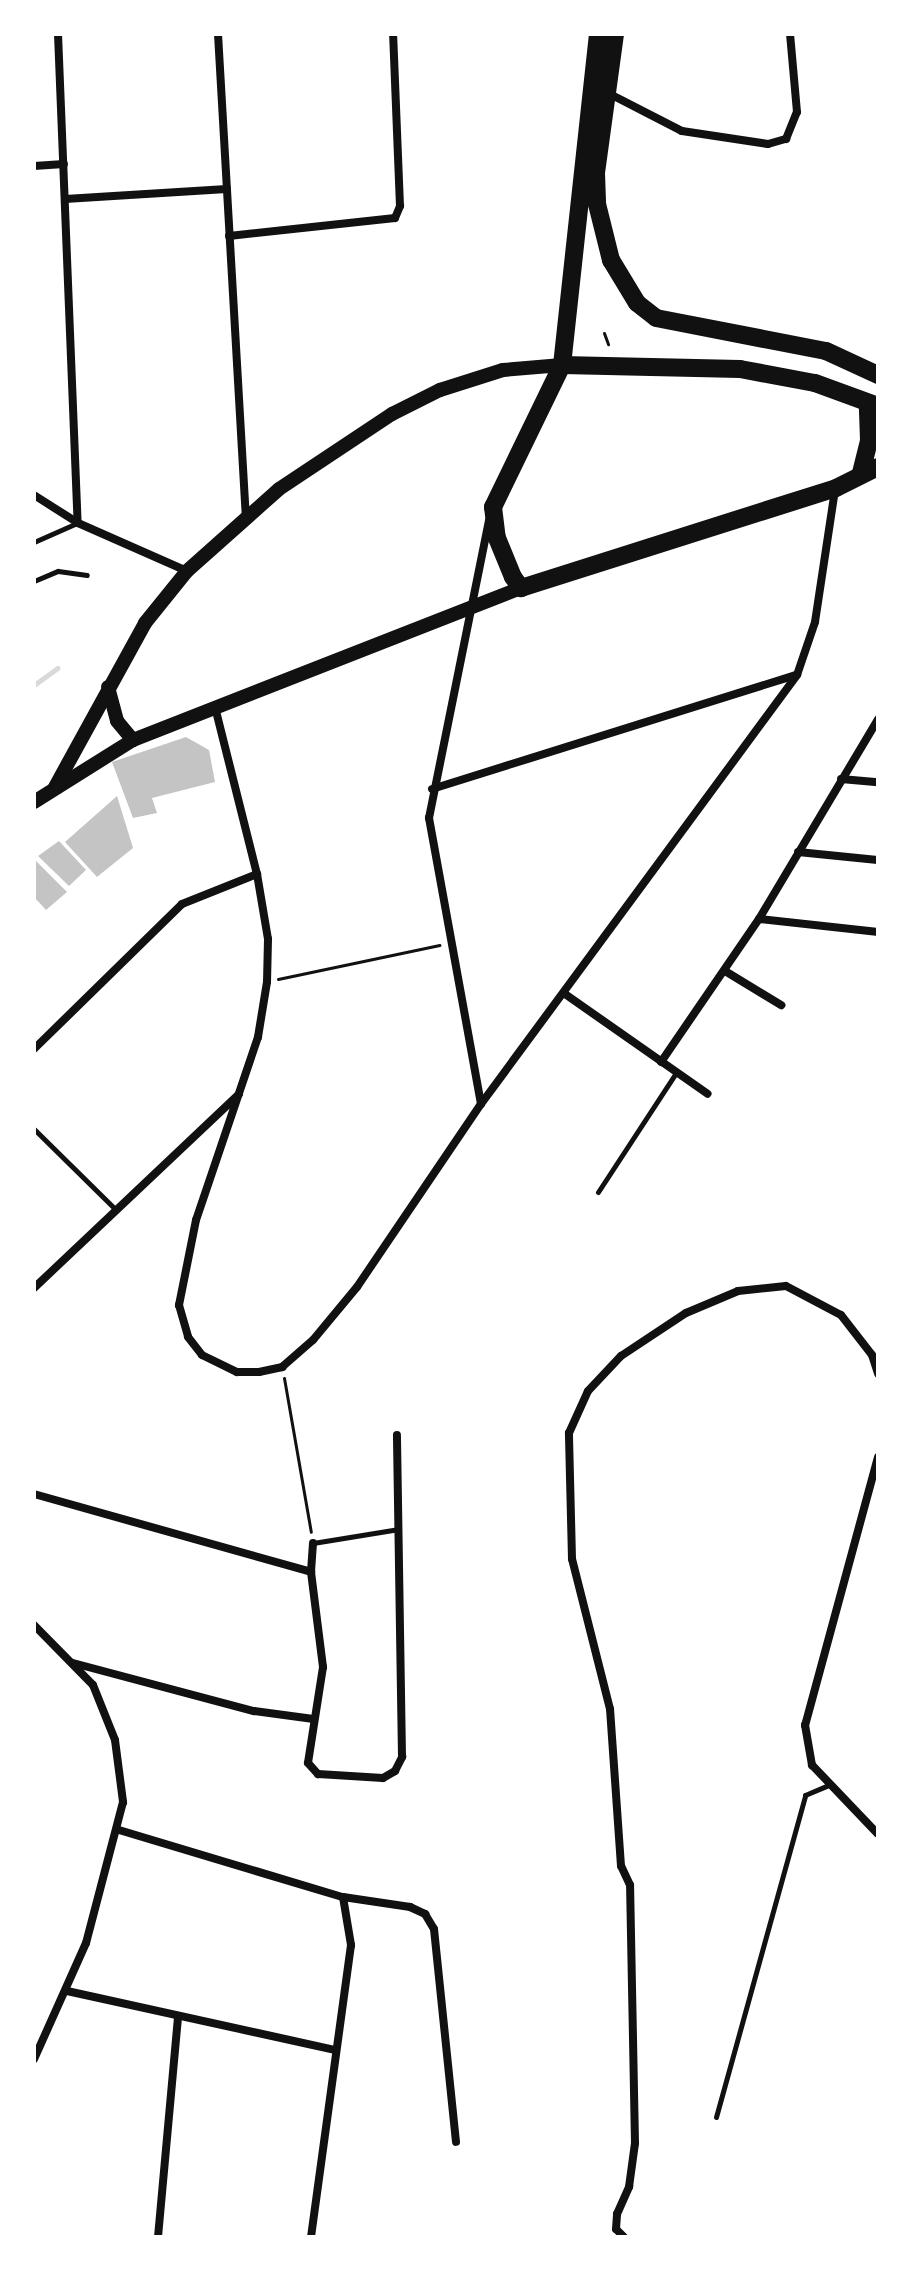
<!DOCTYPE html>
<html>
<head>
<meta charset="utf-8">
<style>
	body { margin:0 }
	#map { position:relative; width:912px; height:2271px; overflow:hidden; background:#fff; font-family:Inter,sans-serif }
	div>[style] { position:absolute }
	.stream>* { height:5px; margin:-2.5px; padding:0 2.5px; transform-origin:2.5px; border-radius:2.5px; background:#d9d9d9 }
	.building>* { inset:0; background:#c4c4c4 }
	.path>* { height:3px; margin:-1.5px; padding:0 1.5px; transform-origin:1.5px; border-radius:1.5px; background:#111 }
	.service>* { height:5px; margin:-2.5px; padding:0 2.5px; transform-origin:2.5px; border-radius:2.5px; background:#111 }
	.minor>* { height:8px; margin:-4px; padding:0 4px; transform-origin:4px; border-radius:4px; background:#111 }
	.tertiary>* { height:14px; margin:-7px; padding:0 7px; transform-origin:7px; border-radius:7px; background:#111 }
	.primary>* { height:18px; margin:-9px; padding:0 9px; transform-origin:9px; border-radius:9px; background:#111 }
	span { translate:-50% -50%; white-space:nowrap; text-align:center; line-height:1.15; -webkit-text-stroke:6px #fff; paint-order:stroke }
	.frame { position:absolute; inset:0; border:36px solid #fff; pointer-events:none }
</style>
</head>
<body>
<div id="map">
	<div class="stream">
		<i style="left:34px;top:685px;width:29px;rotate:-36deg"></i>
	</div>
	<div class="building">
		<i style="clip-path:polygon(186px 737px,209px 750px,215px 782px,152px 798px,157px 813px,133px 818px,112px 762px)"></i>
		<i style="clip-path:polygon(117px 796px,133px 848px,97px 877px,65px 842px)"></i>
		<i style="clip-path:polygon(59px 841px,86px 870px,69px 886px,38px 856px)"></i>
		<i style="clip-path:polygon(34px 859px,67px 892px,46px 910px,34px 897px)"></i>
	</div>
	<div class="path">
		<i style="left:604px;top:333px;width:12px;rotate:70deg"></i>
		<i style="left:278px;top:979px;width:165px;rotate:-11.9deg"></i>
		<i style="left:284px;top:1378px;width:156px;rotate:80.1deg"></i>
	</div>
	<div class="service">
		<i style="left:34px;top:542px;width:47px;rotate:-23.8deg"></i>
		<i style="left:34px;top:581px;width:26px;rotate:-23deg"></i>
		<i style="left:58px;top:571px;width:29px;rotate:8deg"></i>
		<i style="left:34px;top:1129px;width:115px;rotate:44.6deg"></i>
		<i style="left:598px;top:1192px;width:142px;rotate:-56.8deg"></i>
		<i style="left:313px;top:1543px;width:87px;rotate:-9.2deg"></i>
		<i style="left:716px;top:2117px;width:334px;rotate:-74.5deg"></i>
		<i style="left:805px;top:1795px;width:26px;rotate:-23deg"></i>
	</div>
	<div class="minor">
		<i style="left:58px;top:34px;width:489px;rotate:87.7deg"></i>
		<i style="left:218px;top:34px;width:484px;rotate:86.7deg"></i>
		<i style="left:606px;top:92px;width:85px;rotate:27.2deg"></i>
		<i style="left:682px;top:131px;width:87px;rotate:8.6deg"></i>
		<i style="left:768px;top:144px;width:19px;rotate:-16deg"></i>
		<i style="left:786px;top:139px;width:29px;rotate:-68deg"></i>
		<i style="left:797px;top:112px;width:78px;rotate:-95.1deg"></i>
		<i style="left:34px;top:166px;width:30px;rotate:-4deg"></i>
		<i style="left:65px;top:199px;width:162px;rotate:-3.5deg"></i>
		<i style="left:229px;top:236px;width:167px;rotate:-6.2deg"></i>
		<i style="left:395px;top:218px;width:13px;rotate:-67deg"></i>
		<i style="left:400px;top:206px;width:172px;rotate:-92.3deg"></i>
		<i style="left:34px;top:495px;width:52px;rotate:32.5deg"></i>
		<i style="left:78px;top:523px;width:119px;rotate:23.8deg"></i>
		<i style="left:216px;top:711px;width:168px;rotate:75.9deg"></i>
		<i style="left:257px;top:874px;width:66px;rotate:80.4deg"></i>
		<i style="left:268px;top:939px;width:43px;rotate:91.3deg"></i>
		<i style="left:267px;top:982px;width:56px;rotate:99.3deg"></i>
		<i style="left:258px;top:1037px;width:193px;rotate:108.7deg"></i>
		<i style="left:196px;top:1220px;width:87px;rotate:101.3deg"></i>
		<i style="left:179px;top:1305px;width:33px;rotate:74deg"></i>
		<i style="left:188px;top:1337px;width:23px;rotate:52deg"></i>
		<i style="left:202px;top:1355px;width:39px;rotate:26deg"></i>
		<i style="left:237px;top:1372px;width:22px"></i>
		<i style="left:259px;top:1372px;width:24px;rotate:-12deg"></i>
		<i style="left:282px;top:1367px;width:41px;rotate:-41.1deg"></i>
		<i style="left:313px;top:1340px;width:69px;rotate:-50.3deg"></i>
		<i style="left:357px;top:1287px;width:221px;rotate:-55.9deg"></i>
		<i style="left:481px;top:1104px;width:533px;rotate:-53.62deg"></i>
		<i style="left:797px;top:675px;width:56px;rotate:-71.2deg"></i>
		<i style="left:815px;top:622px;width:134px;rotate:-81.4deg"></i>
		<i style="left:841px;top:779px;width:37px;rotate:5deg"></i>
		<i style="left:432px;top:789px;width:381px;rotate:-17.4deg"></i>
		<i style="left:798px;top:852px;width:80px;rotate:5.7deg"></i>
		<i style="left:759px;top:919px;width:120px;rotate:6.2deg"></i>
		<i style="left:725px;top:971px;width:66px;rotate:31.3deg"></i>
		<i style="left:565px;top:994px;width:174px;rotate:35deg"></i>
		<i style="left:34px;top:1049px;width:207px;rotate:-44.4deg"></i>
		<i style="left:182px;top:904px;width:81px;rotate:-21.8deg"></i>
		<i style="left:661px;top:1062px;width:173px;rotate:-55.6deg"></i>
		<i style="left:759px;top:919px;width:233px;rotate:-59.2deg"></i>
		<i style="left:481px;top:1104px;width:291px;rotate:-100.3deg"></i>
		<i style="left:429px;top:818px;width:304px;rotate:-78.6deg"></i>
		<i style="left:34px;top:1288px;width:282px;rotate:-43.4deg"></i>
		<i style="left:878px;top:1457px;width:278px;rotate:105.2deg"></i>
		<i style="left:805px;top:1725px;width:41px;rotate:80.1deg"></i>
		<i style="left:812px;top:1765px;width:95px;rotate:46.3deg"></i>
		<i style="left:34px;top:1494px;width:288px;rotate:15.7deg"></i>
		<i style="left:313px;top:1543px;width:29px;rotate:94deg"></i>
		<i style="left:311px;top:1572px;width:96px;rotate:82.8deg"></i>
		<i style="left:323px;top:1667px;width:97px;rotate:98.9deg"></i>
		<i style="left:308px;top:1763px;width:15px;rotate:48deg"></i>
		<i style="left:318px;top:1774px;width:65px;rotate:3.5deg"></i>
		<i style="left:383px;top:1778px;width:14px;rotate:-30deg"></i>
		<i style="left:395px;top:1771px;width:16px;rotate:-63deg"></i>
		<i style="left:402px;top:1757px;width:322px;rotate:-90.9deg"></i>
		<i style="left:34px;top:1625px;width:84px;rotate:45.5deg"></i>
		<i style="left:93px;top:1685px;width:59px;rotate:68.2deg"></i>
		<i style="left:115px;top:1740px;width:63px;rotate:82.6deg"></i>
		<i style="left:123px;top:1802px;width:146px;rotate:104.7deg"></i>
		<i style="left:86px;top:1943px;width:127px;rotate:114.1deg"></i>
		<i style="left:73px;top:1663px;width:187px;rotate:14.9deg"></i>
		<i style="left:254px;top:1711px;width:60px;rotate:7.7deg"></i>
		<i style="left:119px;top:1830px;width:234px;rotate:16.7deg"></i>
		<i style="left:343px;top:1897px;width:49px;rotate:80.5deg"></i>
		<i style="left:351px;top:1945px;width:295px;rotate:97.8deg"></i>
		<i style="left:343px;top:1897px;width:68px;rotate:8.5deg"></i>
		<i style="left:410px;top:1907px;width:17px;rotate:25deg"></i>
		<i style="left:425px;top:1914px;width:17px;rotate:59deg"></i>
		<i style="left:434px;top:1929px;width:214px;rotate:84.1deg"></i>
		<i style="left:67px;top:1991px;width:275px;rotate:12.4deg"></i>
		<i style="left:158px;top:2237px;width:219px;rotate:-84.8deg"></i>
		<i style="left:624px;top:2237px;width:11px;rotate:-135deg"></i>
		<i style="left:616px;top:2229px;width:15px;rotate:-86deg"></i>
		<i style="left:617px;top:2214px;width:30px;rotate:-66deg"></i>
		<i style="left:629px;top:2187px;width:44px;rotate:-82.2deg"></i>
		<i style="left:635px;top:2143px;width:258px;rotate:-91.1deg"></i>
		<i style="left:630px;top:1885px;width:21px;rotate:-115deg"></i>
		<i style="left:621px;top:1866px;width:157px;rotate:-94deg"></i>
		<i style="left:610px;top:1709px;width:155px;rotate:-104.2deg"></i>
		<i style="left:572px;top:1559px;width:126px;rotate:-91.4deg"></i>
		<i style="left:569px;top:1433px;width:46px;rotate:-65.7deg"></i>
		<i style="left:588px;top:1391px;width:48px;rotate:-46.7deg"></i>
		<i style="left:621px;top:1356px;width:78px;rotate:-33.5deg"></i>
		<i style="left:686px;top:1313px;width:56px;rotate:-22.9deg"></i>
		<i style="left:738px;top:1291px;width:48px;rotate:-5.9deg"></i>
		<i style="left:786px;top:1286px;width:62px;rotate:27.8deg"></i>
		<i style="left:841px;top:1315px;width:51px;rotate:52.2deg"></i>
		<i style="left:872px;top:1355px;width:20px;rotate:72deg"></i>
	</div>
	<div class="tertiary">
		<i style="left:108px;top:687px;width:35px;rotate:75deg"></i>
		<i style="left:117px;top:721px;width:25px;rotate:50deg"></i>
		<i style="left:55px;top:787px;width:187px;rotate:-61.2deg"></i>
		<i style="left:145px;top:623px;width:67px;rotate:-51.1deg"></i>
		<i style="left:187px;top:571px;width:123px;rotate:-41.7deg"></i>
		<i style="left:279px;top:489px;width:136px;rotate:-33.6deg"></i>
		<i style="left:392px;top:414px;width:54px;rotate:-26.6deg"></i>
		<i style="left:440px;top:390px;width:66px;rotate:-17.6deg"></i>
		<i style="left:503px;top:370px;width:59px;rotate:-4.8deg"></i>
		<i style="left:34px;top:802px;width:117px;rotate:-32.1deg"></i>
		<i style="left:133px;top:740px;width:417px;rotate:-21.4deg"></i>
	</div>
	<div class="primary">
		<i style="left:598px;top:34px;width:333px;rotate:96.2deg"></i>
		<i style="left:562px;top:365px;width:158px;rotate:115.9deg"></i>
		<i style="left:493px;top:507px;width:31px;rotate:83deg"></i>
		<i style="left:497px;top:538px;width:42px;rotate:67.7deg"></i>
		<i style="left:513px;top:577px;width:14px;rotate:54deg"></i>
		<i style="left:521px;top:588px;width:330px;rotate:-17.6deg"></i>
		<i style="left:836px;top:488px;width:47px;rotate:-26.6deg"></i>
		<i style="left:615px;top:34px;width:140px;rotate:97.8deg"></i>
		<i style="left:596px;top:173px;width:31px;rotate:88deg"></i>
		<i style="left:597px;top:204px;width:58px;rotate:76deg"></i>
		<i style="left:611px;top:260px;width:50px;rotate:58.8deg"></i>
		<i style="left:637px;top:303px;width:24px;rotate:38deg"></i>
		<i style="left:656px;top:318px;width:173px;rotate:11deg"></i>
		<i style="left:826px;top:351px;width:57px;rotate:24.8deg"></i>
		<i style="left:562px;top:365px;width:178px;rotate:1.3deg"></i>
		<i style="left:740px;top:369px;width:76px;rotate:10.6deg"></i>
		<i style="left:815px;top:383px;width:67px;rotate:20.1deg"></i>
		<i style="left:861px;top:473px;width:34px;rotate:-76deg"></i>
		<i style="left:869px;top:440px;width:37px;rotate:-92deg"></i>
	</div>
	<div class="frame"></div>
</div>
</body>
</html>
